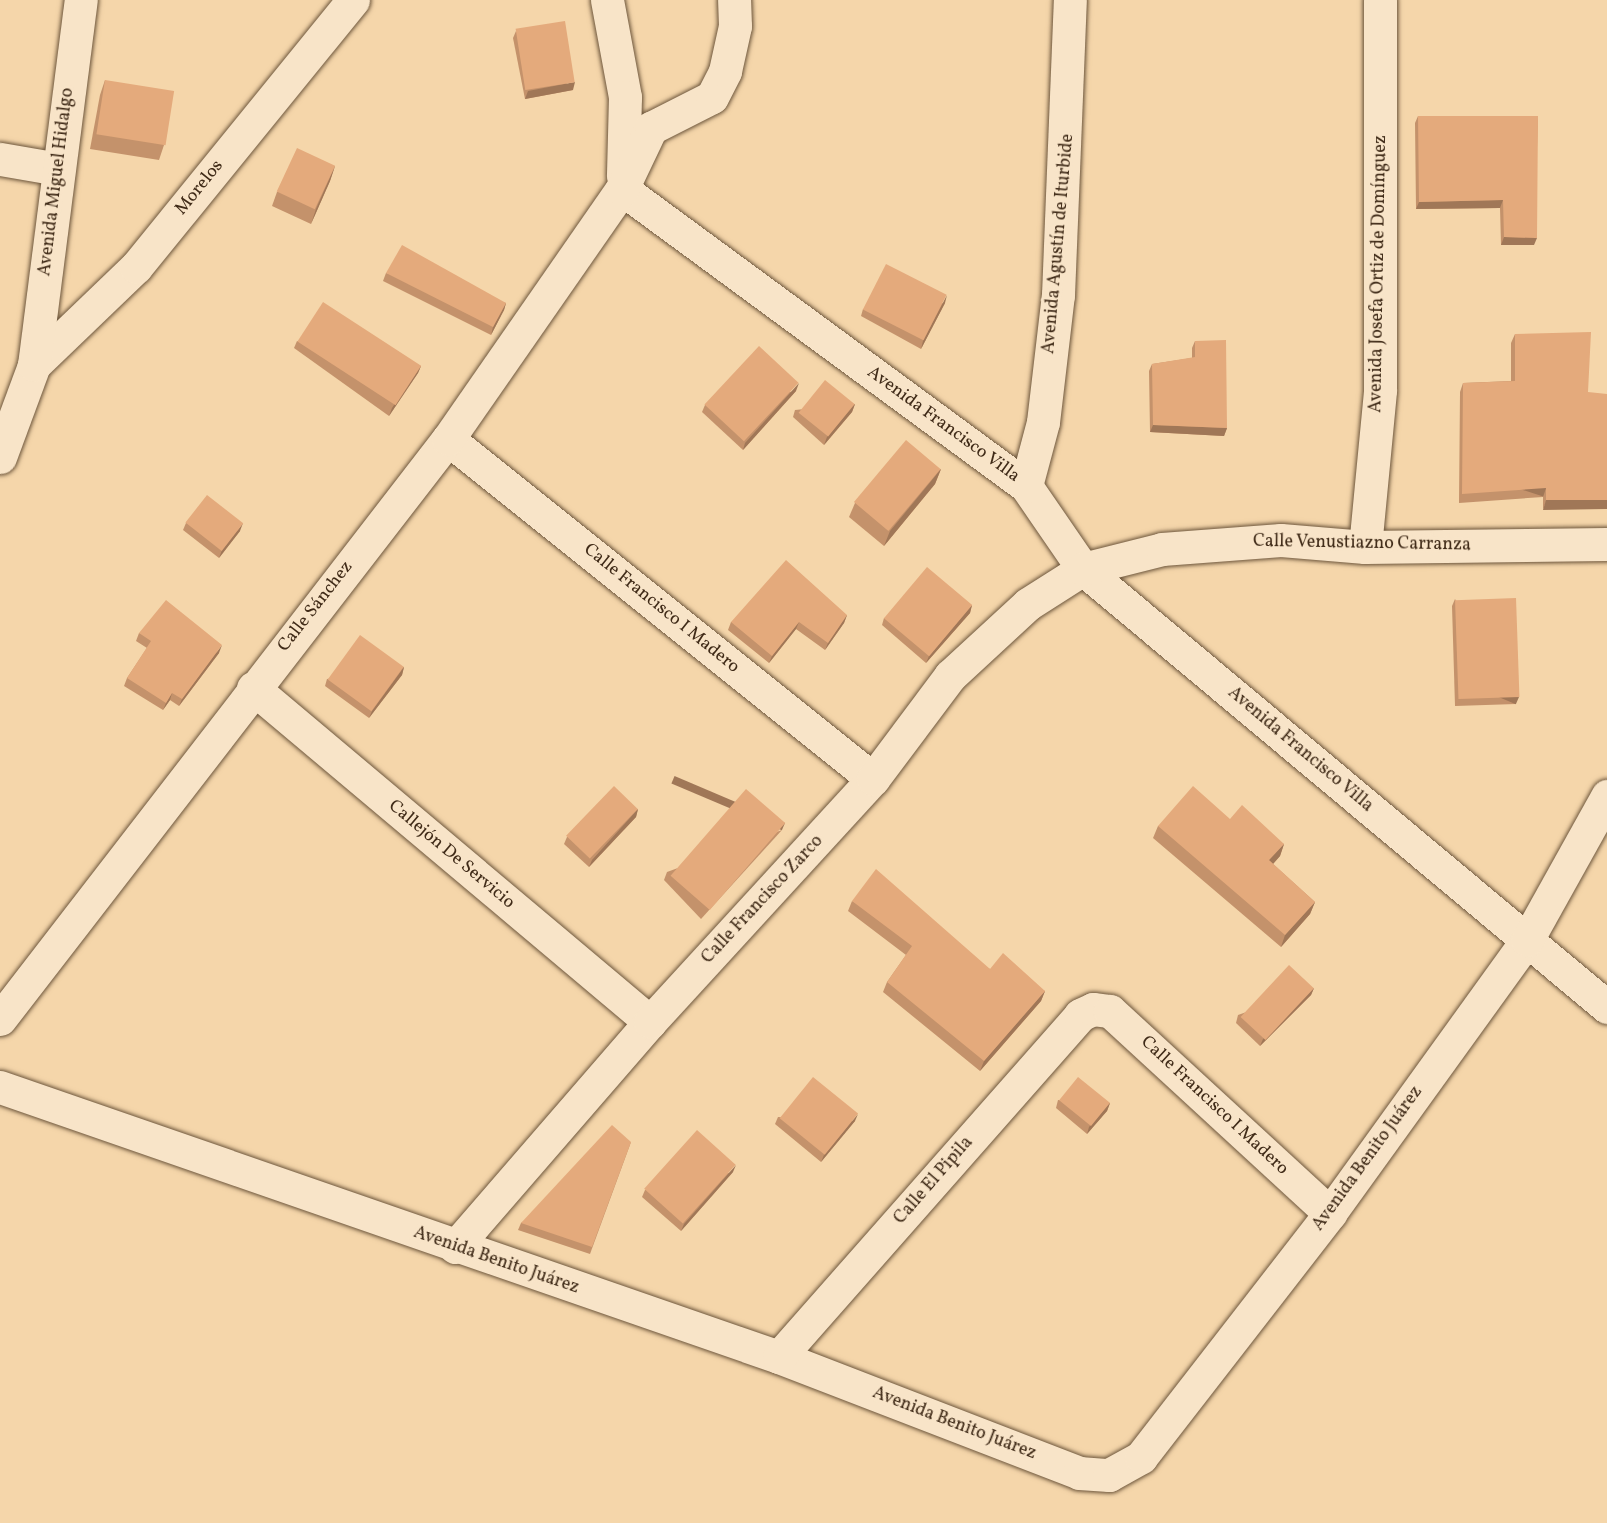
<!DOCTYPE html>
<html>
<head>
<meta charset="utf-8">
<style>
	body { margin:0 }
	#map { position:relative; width:1607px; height:1523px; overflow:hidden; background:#f5d6aa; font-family:Vollkorn,serif }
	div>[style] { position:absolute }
	.roads { filter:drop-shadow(0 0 2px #6d563c) drop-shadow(0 0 2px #6d563c) }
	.minor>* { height:33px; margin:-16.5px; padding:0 16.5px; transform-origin:16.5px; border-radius:16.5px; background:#f8e4c8 }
	.wall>* { inset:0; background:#c4926b }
	.shaded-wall>* { inset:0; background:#a07757; transform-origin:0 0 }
	.building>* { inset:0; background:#e4aa7c; transform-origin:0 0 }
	span { translate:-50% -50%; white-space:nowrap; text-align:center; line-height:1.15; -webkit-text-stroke:6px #f8e4c8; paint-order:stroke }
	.street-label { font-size:18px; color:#402b18 }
</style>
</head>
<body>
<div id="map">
	<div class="roads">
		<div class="minor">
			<i style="left:607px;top:0;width:99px;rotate:79.5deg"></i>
			<i style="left:625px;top:97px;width:79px;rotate:91.5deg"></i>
			<i style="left:0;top:159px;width:59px;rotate:9.8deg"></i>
			<i style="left:622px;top:189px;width:501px;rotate:36.32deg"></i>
			<i style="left:1026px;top:486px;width:101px;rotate:55.5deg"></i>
			<i style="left:1083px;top:569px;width:683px;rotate:39.89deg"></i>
			<i style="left:34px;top:365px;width:141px;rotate:-43.9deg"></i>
			<i style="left:136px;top:267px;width:344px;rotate:-50.9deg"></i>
			<i style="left:448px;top:439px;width:544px;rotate:38.66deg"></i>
			<i style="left:0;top:457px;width:98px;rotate:-69.7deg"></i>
			<i style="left:34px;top:365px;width:368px;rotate:-82.7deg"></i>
			<i style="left:1026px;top:486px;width:66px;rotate:-75.1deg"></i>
			<i style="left:1043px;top:422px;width:128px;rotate:-83.3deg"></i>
			<i style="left:1058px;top:295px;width:295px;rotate:-87.7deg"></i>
			<i style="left:1365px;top:547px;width:158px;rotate:-84.5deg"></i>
			<i style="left:1380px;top:390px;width:390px;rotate:-90deg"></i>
			<i style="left:253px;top:688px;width:519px;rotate:40.07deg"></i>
			<i style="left:0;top:1019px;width:733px;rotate:-52.32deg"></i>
			<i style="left:448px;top:439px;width:305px;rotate:-55.2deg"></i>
			<i style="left:622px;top:189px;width:68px;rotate:-64.6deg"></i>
			<i style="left:651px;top:128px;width:68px;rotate:-26.9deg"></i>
			<i style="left:712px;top:97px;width:29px;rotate:-63deg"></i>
			<i style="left:725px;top:71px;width:46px;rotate:-77.5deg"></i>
			<i style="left:735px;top:26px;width:26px;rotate:-92deg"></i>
			<i style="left:0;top:1087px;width:824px;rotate:19.12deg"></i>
			<i style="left:779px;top:1357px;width:322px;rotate:21.1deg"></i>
			<i style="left:1079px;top:1473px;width:30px;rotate:4deg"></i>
			<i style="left:1109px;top:1475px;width:37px;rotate:-29deg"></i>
			<i style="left:1141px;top:1457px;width:309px;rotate:-52.2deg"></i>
			<i style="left:1330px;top:1213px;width:337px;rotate:-54.2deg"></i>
			<i style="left:1527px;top:940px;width:165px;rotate:-60.9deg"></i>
			<i style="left:455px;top:1247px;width:298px;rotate:-49.1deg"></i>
			<i style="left:650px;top:1022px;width:330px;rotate:-47.5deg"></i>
			<i style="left:873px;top:779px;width:129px;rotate:-53.2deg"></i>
			<i style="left:950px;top:676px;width:106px;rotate:-42.7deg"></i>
			<i style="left:1028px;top:604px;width:65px;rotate:-32.5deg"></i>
			<i style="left:1083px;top:569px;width:81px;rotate:-14.2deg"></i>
			<i style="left:1162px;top:549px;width:119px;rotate:-4.3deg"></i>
			<i style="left:1281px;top:540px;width:84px;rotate:4.8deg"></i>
			<i style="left:1365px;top:547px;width:242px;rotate:-0.7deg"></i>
			<i style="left:779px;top:1357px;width:456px;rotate:-48.6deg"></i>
			<i style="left:1080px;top:1015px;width:14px;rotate:-25deg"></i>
			<i style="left:1093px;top:1009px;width:17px;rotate:7deg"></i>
			<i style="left:1110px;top:1011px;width:299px;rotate:42.6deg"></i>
		</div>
	</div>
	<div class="wall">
		<i style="clip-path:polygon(516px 31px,573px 90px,525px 99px,513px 38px)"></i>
		<i style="clip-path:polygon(105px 80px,164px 145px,159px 160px,90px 149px,100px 95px)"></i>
		<i style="clip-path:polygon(1418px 116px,1538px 116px,1534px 245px,1501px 245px,1500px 208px,1416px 209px,1415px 123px)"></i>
		<i style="clip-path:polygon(335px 166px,330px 181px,311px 224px,272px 206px,277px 192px)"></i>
		<i style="clip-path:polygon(386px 273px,506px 303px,504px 310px,491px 335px,383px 281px)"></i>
		<i style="clip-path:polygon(945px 303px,921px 349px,861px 316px,863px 309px)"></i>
		<i style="clip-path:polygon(1515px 334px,1588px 392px,1543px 510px,1543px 497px,1459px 503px,1460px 392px,1463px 383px,1511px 381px,1511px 343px)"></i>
		<i style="clip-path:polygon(297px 341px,421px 366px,418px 373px,389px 416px,294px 348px)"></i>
		<i style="clip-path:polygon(1195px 341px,1227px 428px,1224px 436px,1150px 432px,1149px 371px,1152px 364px,1192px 358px,1192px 348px)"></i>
		<i style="clip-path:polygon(796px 391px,743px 450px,702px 412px,705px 405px)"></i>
		<i style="clip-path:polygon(855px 404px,852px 412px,824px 445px,793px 417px,795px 410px)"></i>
		<i style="clip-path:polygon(941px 469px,935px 484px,884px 546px,849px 517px,855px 503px)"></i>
		<i style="clip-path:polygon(186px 523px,240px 531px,219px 558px,183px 530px)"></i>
		<i style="clip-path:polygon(1455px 599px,1516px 704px,1455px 706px,1452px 606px)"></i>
		<i style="clip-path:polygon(972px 605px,970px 613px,926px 663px,882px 625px,884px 618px)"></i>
		<i style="clip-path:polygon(847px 615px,844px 623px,825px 650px,796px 629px,769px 663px,728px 630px,731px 622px)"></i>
		<i style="clip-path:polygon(139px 633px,219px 653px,179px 706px,170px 700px,163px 710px,124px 686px,127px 678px,147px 648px,136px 641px)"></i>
		<i style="clip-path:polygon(404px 667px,402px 675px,369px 718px,325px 686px,327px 679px)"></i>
		<i style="clip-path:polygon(638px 809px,636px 817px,589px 867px,564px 844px,567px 837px)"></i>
		<i style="clip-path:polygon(1230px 819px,1284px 844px,1280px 856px,1273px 864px,1315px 902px,1310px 914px,1281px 947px,1153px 838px,1158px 826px)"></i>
		<i style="clip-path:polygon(782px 830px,701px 919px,664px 880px,667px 872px)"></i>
		<i style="clip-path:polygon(852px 901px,990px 969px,1045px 991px,1041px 1001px,980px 1071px,883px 992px,887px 982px,906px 955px,848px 911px)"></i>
		<i style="clip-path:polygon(1314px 988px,1311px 995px,1260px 1046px,1236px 1023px,1238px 1015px)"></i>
		<i style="clip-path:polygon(1058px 1100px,1110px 1103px,1107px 1111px,1087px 1134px,1056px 1108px)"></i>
		<i style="clip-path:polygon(778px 1117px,855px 1121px,821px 1162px,775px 1124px)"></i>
		<i style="clip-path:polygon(631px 1142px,590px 1254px,518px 1230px,521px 1223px)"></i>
		<i style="clip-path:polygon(733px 1172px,681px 1231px,642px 1197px,645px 1190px)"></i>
	</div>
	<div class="shaded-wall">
		<i style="clip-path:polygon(575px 82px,573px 90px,525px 99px,528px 91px)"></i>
		<i style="clip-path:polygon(335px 166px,330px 181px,311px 224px,316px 209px)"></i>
		<i style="clip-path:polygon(1503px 200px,1500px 208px,1416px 209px,1419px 202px)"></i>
		<i style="clip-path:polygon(1504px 237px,1537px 238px,1534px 245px,1501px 245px)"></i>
		<i style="clip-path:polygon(947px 295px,945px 303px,921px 349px,923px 341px)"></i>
		<i style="clip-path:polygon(506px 303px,504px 310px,491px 335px,493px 327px)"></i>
		<i style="clip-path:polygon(421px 366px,418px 373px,389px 416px,392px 408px)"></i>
		<i style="clip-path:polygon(799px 383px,796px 391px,743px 450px,745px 443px)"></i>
		<i style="clip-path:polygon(855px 404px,852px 412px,824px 445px,827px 437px)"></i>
		<i style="clip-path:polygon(1153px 425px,1227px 428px,1224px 436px,1150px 432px)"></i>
		<i style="clip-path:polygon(941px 469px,935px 484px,884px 546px,890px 531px)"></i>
		<i style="left:1546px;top:488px;width:9px;height:84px;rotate:108deg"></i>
		<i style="clip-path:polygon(1546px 500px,1607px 500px,1607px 509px,1543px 510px)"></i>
		<i style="clip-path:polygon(243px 523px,240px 531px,219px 558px,222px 550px)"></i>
		<i style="clip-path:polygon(972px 605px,970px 613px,926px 663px,929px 656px)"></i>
		<i style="clip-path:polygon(847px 615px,844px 623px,825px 650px,828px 643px)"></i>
		<i style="clip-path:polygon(799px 622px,796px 629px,769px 663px,772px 656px)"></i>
		<i style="clip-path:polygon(222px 645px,219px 653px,179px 706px,182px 699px)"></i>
		<i style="clip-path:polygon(404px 667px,402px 675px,369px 718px,372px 711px)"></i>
		<i style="clip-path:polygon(172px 693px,170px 700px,163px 710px,166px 703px)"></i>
		<i style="left:1519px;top:697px;width:8px;height:62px;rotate:113deg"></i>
		<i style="clip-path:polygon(638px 809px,636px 817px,589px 867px,592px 860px)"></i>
		<i style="left:785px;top:823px;width:8px;height:120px;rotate:113deg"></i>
		<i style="clip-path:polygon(1284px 844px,1280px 856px,1265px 873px,1269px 860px)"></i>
		<i style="clip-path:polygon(1315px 902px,1310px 914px,1281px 947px,1285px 935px)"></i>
		<i style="clip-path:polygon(1314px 988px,1311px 995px,1260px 1046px,1263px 1039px)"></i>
		<i style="clip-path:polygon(1045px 991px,1041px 1001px,980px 1071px,984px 1061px)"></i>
		<i style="clip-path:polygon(1110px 1103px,1107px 1111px,1087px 1134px,1089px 1127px)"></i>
		<i style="clip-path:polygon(858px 1114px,855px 1121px,821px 1162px,824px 1155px)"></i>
		<i style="clip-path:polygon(736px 1165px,733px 1172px,681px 1231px,684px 1224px)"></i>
	</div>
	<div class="building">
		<i style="left:565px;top:21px;width:62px;height:50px;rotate:81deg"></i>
		<i style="left:105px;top:80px;width:70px;height:55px;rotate:9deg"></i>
		<i style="clip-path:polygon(1418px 116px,1538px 116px,1537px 238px,1504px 237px,1503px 200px,1419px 202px)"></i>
		<i style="left:297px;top:148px;width:42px;height:48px;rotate:25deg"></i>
		<i style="clip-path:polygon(402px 245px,506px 303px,493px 327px,386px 273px)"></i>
		<i style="left:886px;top:264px;width:68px;height:51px;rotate:27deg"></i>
		<i style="left:323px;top:302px;width:117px;height:47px;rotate:33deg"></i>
		<i style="clip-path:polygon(1591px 332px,1588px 392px,1607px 394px,1607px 500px,1546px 500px,1546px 488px,1462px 494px,1463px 383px,1515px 381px,1515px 334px)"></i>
		<i style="clip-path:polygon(1226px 340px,1227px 428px,1153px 425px,1152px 364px,1195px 357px,1195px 341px)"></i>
		<i style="left:759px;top:346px;width:54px;height:80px;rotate:43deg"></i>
		<i style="left:825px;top:380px;width:38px;height:42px;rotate:39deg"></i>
		<i style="left:906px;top:440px;width:45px;height:81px;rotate:40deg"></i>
		<i style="left:207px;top:495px;width:46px;height:35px;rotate:38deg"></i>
		<i style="clip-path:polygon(786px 560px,847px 615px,828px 643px,799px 622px,772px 656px,731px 622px)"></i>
		<i style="left:927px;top:567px;width:59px;height:67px;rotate:40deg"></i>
		<i style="left:1516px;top:598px;width:99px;height:61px;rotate:88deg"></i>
		<i style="clip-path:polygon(166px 600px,222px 645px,182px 699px,172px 693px,166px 703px,127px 678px,151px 641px,139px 633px)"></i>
		<i style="left:360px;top:635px;width:54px;height:55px;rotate:36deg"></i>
		<i style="left:614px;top:786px;width:33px;height:69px;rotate:44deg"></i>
		<i style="clip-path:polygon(1193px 786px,1230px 819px,1242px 805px,1284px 844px,1269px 860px,1315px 902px,1285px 935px,1158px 826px)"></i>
		<i style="left:746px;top:789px;width:52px;height:115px;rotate:41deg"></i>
		<i style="clip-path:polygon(876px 869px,990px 969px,1003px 953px,1045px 991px,984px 1061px,887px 982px,912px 946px,852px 901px)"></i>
		<i style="left:1289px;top:965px;width:34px;height:71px;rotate:43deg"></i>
		<i style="left:813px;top:1077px;width:58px;height:53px;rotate:39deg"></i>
		<i style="left:1078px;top:1077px;width:41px;height:30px;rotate:39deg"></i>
		<i style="clip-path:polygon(612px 1125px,631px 1142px,592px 1247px,521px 1223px)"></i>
		<i style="left:697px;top:1130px;width:52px;height:79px;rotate:42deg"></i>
	</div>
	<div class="street-label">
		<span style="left:57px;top:182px;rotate:-83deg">Avenida Miguel Hidalgo</span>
		<span style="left:200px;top:188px;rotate:-51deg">Morelos</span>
		<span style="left:1059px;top:244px;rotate:-85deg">Avenida Agustín de Iturbide</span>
		<span style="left:1379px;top:274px;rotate:-89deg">Avenida Josefa Ortiz de Domínguez</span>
		<span style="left:943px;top:425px;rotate:36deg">Avenida Francisco Villa</span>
		<span style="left:1362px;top:544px;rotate:1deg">Calle Venustiazno Carranza</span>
		<span style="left:316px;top:607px;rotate:-52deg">Calle Sánchez</span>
		<span style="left:661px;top:609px;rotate:39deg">Calle Francisco I Madero</span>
		<span style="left:1300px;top:750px;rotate:40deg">Avenida Francisco Villa</span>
		<span style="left:451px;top:855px;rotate:40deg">Callejón De Servicio</span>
		<span style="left:763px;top:900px;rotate:-47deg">Calle Francisco Zarco</span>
		<span style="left:1214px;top:1106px;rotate:43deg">Calle Francisco I Madero</span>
		<span style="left:1368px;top:1159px;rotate:-54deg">Avenida Benito Juárez</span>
		<span style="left:934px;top:1181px;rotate:-49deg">Calle El Pipila</span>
		<span style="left:496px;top:1261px;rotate:19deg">Avenida Benito Juárez</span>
		<span style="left:954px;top:1424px;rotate:21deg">Avenida Benito Juárez</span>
	</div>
</div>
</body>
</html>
